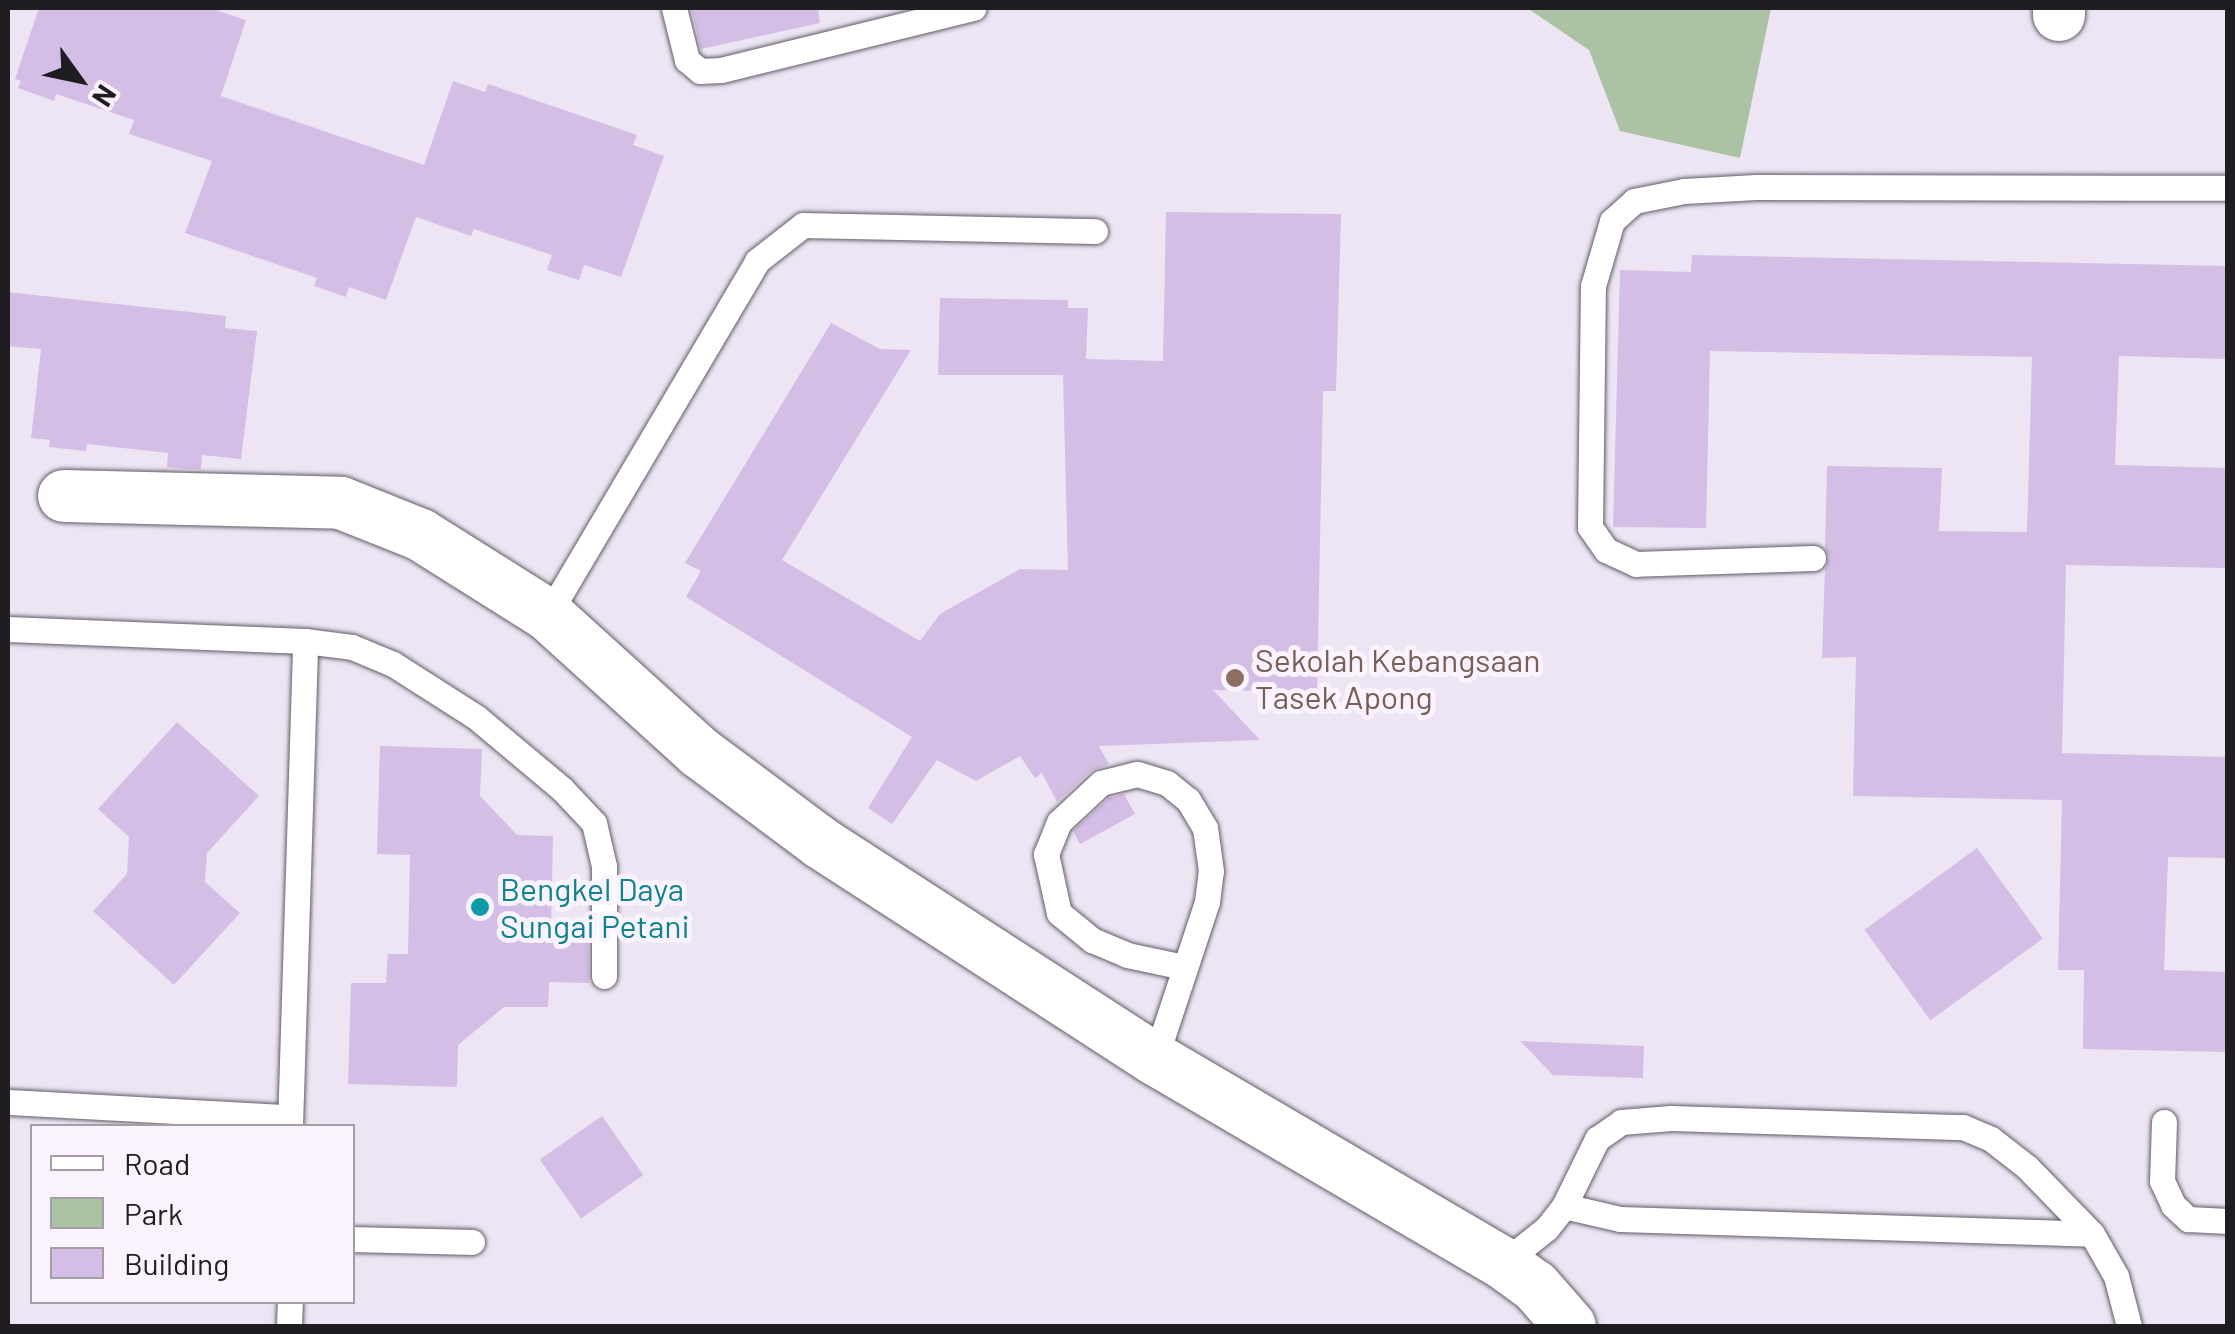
<!DOCTYPE html>
<html>
<head>
<meta charset="utf-8">
<style>
	body { margin:0 }
	#map { position:relative; width:2235px; height:1334px; overflow:hidden; background:#ede5f3; font-family:Barlow,sans-serif }
	div>[style] { position:absolute }
	.green>* { inset:0; background:#abc2a4 }
	.building>* { inset:0; background:#d5bee5; transform-origin:0 0 }
	.roads { filter:drop-shadow(0 0 2px #635c68) drop-shadow(0 0 2px #635c68) }
	.lane>* { height:25px; margin:-12.5px; padding:0 12.5px; transform-origin:12.5px; border-radius:12.5px; background:#fff }
	.street>* { height:52px; margin:-26px; padding:0 26px; transform-origin:26px; border-radius:26px; background:#fff }
	.dots>* { width:28px; height:28px; translate:-50% -50%; box-sizing:border-box; border:5px solid #faf3fe; border-radius:50% }
	span { translate:-50% -50%; white-space:nowrap; text-align:center; line-height:1.15; -webkit-text-stroke:10px #faf3fe; paint-order:stroke }
	.education-label { font-size:32px; color:#785e54 }
	.left { translate:0 -50%; text-align:left }
	.culture-label { font-size:32px; color:#0d838f }
	.frame { position:absolute; inset:0; border:10px solid #1f1c22; pointer-events:none }
	.legend { position:absolute; left:30px; top:1124px; width:325px; height:180px; box-sizing:border-box; background:#faf3fe; border:2px solid #a29da6; margin:0; padding:12px 18px; list-style:none; font-size:30px; color:#1f1c22 }
	.legend li { display:flex; align-items:center; gap:20px; height:50px }
	.legend b { width:50px; border:2px solid #a29da6 }
	.north { position:absolute; left:30px; top:30px; width:100px; height:100px; -webkit-text-stroke:8px #faf3fe; paint-order:stroke; rotate:123deg; font-size:28px; font-weight:700; line-height:40px; text-align:center; color:#1f1c22 }
	.north::after { content:''; display:block; margin:auto; width:35px; height:45px; background:#1f1c22; clip-path:polygon(50% 0,100% 100%,50% 72%,0 100%) }
</style>
</head>
<body>
<div id="map">
	<div class="green">
		<i style="clip-path:polygon(1527px 8px,1771px 8px,1740px 158px,1620px 131px,1589px 50px)"></i>
	</div>
	<div class="building">
		<i style="clip-path:polygon(39px 8px,210px 8px,246px 20px,221px 96px,424px 165px,453px 81px,485px 92px,488px 84px,637px 135px,633px 145px,664px 156px,621px 277px,584px 265px,579px 280px,547px 270px,552px 255px,474px 229px,471px 236px,416px 217px,386px 300px,349px 287px,346px 297px,314px 286px,317px 278px,185px 233px,212px 161px,129px 134px,134px 120px,56px 94px,54px 101px,18px 88px,21px 81px,15px 79px)"></i>
		<i style="clip-path:polygon(691px 8px,818px 8px,820px 23px,701px 49px)"></i>
		<i style="clip-path:polygon(1166px 212px,1341px 214px,1336px 391px,1323px 391px,1317px 692px,1213px 690px,1260px 740px,1099px 746px,1109px 764px,1091px 771px,1057px 802px,1042px 773px,1035px 778px,1020px 756px,976px 781px,937px 760px,892px 824px,868px 808px,912px 737px,686px 597px,701px 571px,685px 563px,831px 323px,880px 349px,911px 350px,782px 560px,920px 641px,940px 614px,1020px 569px,1068px 570px,1063px 375px,938px 375px,940px 298px,1068px 300px,1068px 308px,1088px 308px,1086px 359px,1163px 361px)"></i>
		<i style="clip-path:polygon(1692px 255px,2228px 266px,2228px 359px,2119px 356px,2115px 465px,2228px 468px,2228px 568px,2066px 565px,2062px 753px,2228px 757px,2228px 858px,2168px 857px,2164px 970px,2228px 972px,2228px 1052px,2083px 1049px,2084px 970px,2058px 970px,2062px 800px,1853px 796px,1856px 657px,1822px 658px,1825px 569px,1829px 558px,1825px 548px,1827px 466px,1942px 468px,1939px 531px,2027px 532px,2032px 357px,1710px 351px,1706px 528px,1613px 527px,1620px 270px,1691px 272px)"></i>
		<i style="clip-path:polygon(8px 292px,226px 316px,225px 328px,257px 331px,241px 459px,202px 455px,201px 469px,186px 469px,167px 467px,168px 453px,87px 444px,86px 451px,49px 447px,50px 440px,31px 438px,41px 349px,8px 346px)"></i>
		<i style="clip-path:polygon(177px 722px,259px 796px,207px 853px,205px 882px,240px 913px,174px 985px,93px 911px,127px 874px,129px 837px,98px 809px)"></i>
		<i style="clip-path:polygon(380px 746px,482px 749px,480px 796px,517px 835px,553px 836px,551px 929px,588px 931px,589px 983px,549px 982px,548px 1007px,504px 1007px,458px 1045px,457px 1087px,348px 1084px,351px 983px,386px 983px,388px 954px,408px 954px,410px 855px,377px 854px)"></i>
		<i style="clip-path:polygon(1124px 794px,1135px 814px,1080px 844px,1073px 831px,1109px 798px)"></i>
		<i style="left:1977px;top:848px;width:112px;height:139px;rotate:54deg"></i>
		<i style="clip-path:polygon(1520px 1041px,1644px 1046px,1643px 1078px,1553px 1075px)"></i>
		<i style="left:602px;top:1116px;width:72px;height:76px;rotate:55deg"></i>
	</div>
	<div class="roads">
		<div class="lane">
			<i style="left:674px;top:8px;width:54px;rotate:76deg"></i>
			<i style="left:687px;top:60px;width:17px;rotate:40deg"></i>
			<i style="left:700px;top:71px;width:21px;rotate:-3deg"></i>
			<i style="left:721px;top:70px;width:260px;rotate:-13.8deg"></i>
			<i style="left:1813px;top:558px;width:177px;rotate:178.1deg"></i>
			<i style="left:1636px;top:564px;width:33px;rotate:-155deg"></i>
			<i style="left:1606px;top:550px;width:28px;rotate:-125deg"></i>
			<i style="left:1590px;top:527px;width:241px;rotate:-89.3deg"></i>
			<i style="left:1593px;top:286px;width:68px;rotate:-73.7deg"></i>
			<i style="left:1612px;top:221px;width:30px;rotate:-42deg"></i>
			<i style="left:1634px;top:201px;width:51px;rotate:-11.3deg"></i>
			<i style="left:1684px;top:191px;width:72px;rotate:-3.2deg"></i>
			<i style="left:1756px;top:187px;width:472px;rotate:0.1deg"></i>
			<i style="left:548px;top:615px;width:411px;rotate:-59.4deg"></i>
			<i style="left:757px;top:261px;width:58px;rotate:-38deg"></i>
			<i style="left:803px;top:225px;width:292px;rotate:1.2deg"></i>
			<i style="left:8px;top:629px;width:297px;rotate:2.3deg"></i>
			<i style="left:305px;top:641px;width:47px;rotate:7.3deg"></i>
			<i style="left:352px;top:647px;width:44px;rotate:22.5deg"></i>
			<i style="left:393px;top:664px;width:98px;rotate:32.6deg"></i>
			<i style="left:476px;top:717px;width:112px;rotate:39.9deg"></i>
			<i style="left:562px;top:789px;width:47px;rotate:46.7deg"></i>
			<i style="left:594px;top:823px;width:44px;rotate:76.9deg"></i>
			<i style="left:604px;top:866px;width:110px;rotate:90deg"></i>
			<i style="left:1155px;top:1059px;width:165px;rotate:-71.7deg"></i>
			<i style="left:1207px;top:902px;width:31px;rotate:-83deg"></i>
			<i style="left:1211px;top:871px;width:43px;rotate:-97.9deg"></i>
			<i style="left:1205px;top:828px;width:33px;rotate:-121deg"></i>
			<i style="left:1188px;top:800px;width:27px;rotate:-141deg"></i>
			<i style="left:1167px;top:783px;width:31px;rotate:-163deg"></i>
			<i style="left:1137px;top:774px;width:37px;rotate:166deg"></i>
			<i style="left:1101px;top:783px;width:57px;rotate:137.1deg"></i>
			<i style="left:1059px;top:822px;width:35px;rotate:112deg"></i>
			<i style="left:1046px;top:854px;width:60px;rotate:77.6deg"></i>
			<i style="left:1059px;top:913px;width:43px;rotate:39.3deg"></i>
			<i style="left:1092px;top:940px;width:38px;rotate:23deg"></i>
			<i style="left:1127px;top:955px;width:58px;rotate:11.9deg"></i>
			<i style="left:8px;top:1102px;width:281px;rotate:3.1deg"></i>
			<i style="left:2164px;top:1122px;width:59px;rotate:91.9deg"></i>
			<i style="left:2162px;top:1181px;width:26px;rotate:65deg"></i>
			<i style="left:2173px;top:1205px;width:21px;rotate:43deg"></i>
			<i style="left:2188px;top:1219px;width:40px;rotate:2.9deg"></i>
			<i style="left:290px;top:1126px;width:485px;rotate:-88.2deg"></i>
			<i style="left:1564px;top:1206px;width:57px;rotate:13.1deg"></i>
			<i style="left:1620px;top:1219px;width:472px;rotate:1.8deg"></i>
			<i style="left:352px;top:1239px;width:120px;rotate:1.4deg"></i>
			<i style="left:1503px;top:1263px;width:56px;rotate:-38.5deg"></i>
			<i style="left:1547px;top:1228px;width:28px;rotate:-52deg"></i>
			<i style="left:1564px;top:1206px;width:75px;rotate:-63.8deg"></i>
			<i style="left:1597px;top:1139px;width:29px;rotate:-35deg"></i>
			<i style="left:1621px;top:1122px;width:50px;rotate:-4.6deg"></i>
			<i style="left:1671px;top:1118px;width:292px;rotate:1.8deg"></i>
			<i style="left:1963px;top:1127px;width:30px;rotate:23deg"></i>
			<i style="left:1991px;top:1139px;width:46px;rotate:37.9deg"></i>
			<i style="left:2027px;top:1167px;width:93px;rotate:45.9deg"></i>
			<i style="left:2092px;top:1234px;width:48px;rotate:60.3deg"></i>
			<i style="left:2116px;top:1276px;width:52px;rotate:75.4deg"></i>
			<i style="left:289px;top:1326px;width:24px;rotate:-88deg"></i>
		</div>
		<div class="street">
			<i style="left:2059px;top:15px;width:7px;rotate:-90deg"></i>
			<i style="left:64px;top:496px;width:277px;rotate:1.4deg"></i>
			<i style="left:341px;top:503px;width:86px;rotate:21.8deg"></i>
			<i style="left:421px;top:535px;width:150px;rotate:32.2deg"></i>
			<i style="left:548px;top:615px;width:204px;rotate:42.2deg"></i>
			<i style="left:699px;top:752px;width:152px;rotate:36.7deg"></i>
			<i style="left:821px;top:843px;width:398px;rotate:32.9deg"></i>
			<i style="left:1155px;top:1059px;width:403px;rotate:30.4deg"></i>
			<i style="left:1503px;top:1263px;width:39px;rotate:36deg"></i>
			<i style="left:1535px;top:1286px;width:53px;rotate:48.8deg"></i>
		</div>
	</div>
	<div class="dots">
		<i style="left:1235px;top:678px;background:#8d6e63"></i>
		<i style="left:480px;top:907px;background:#0f9aa8"></i>
	</div>
	<div class="education-label">
		<span class="left" style="left:1255px;top:678px">Sekolah Kebangsaan<br>Tasek Apong</span>
	</div>
	<div class="culture-label">
		<span class="left" style="left:500px;top:907px">Bengkel Daya<br>Sungai Petani</span>
	</div>
	<div class="frame"></div>
	<ul class="legend">
	<li><b style="height:12px;background:#fff"></b>Road</li>
	<li><b style="height:28px;background:#abc2a4"></b>Park</li>
	<li><b style="height:28px;background:#d5bee5"></b>Building</li>
	</ul>
	<div class="north">N</div>
</div>
</body>
</html>
